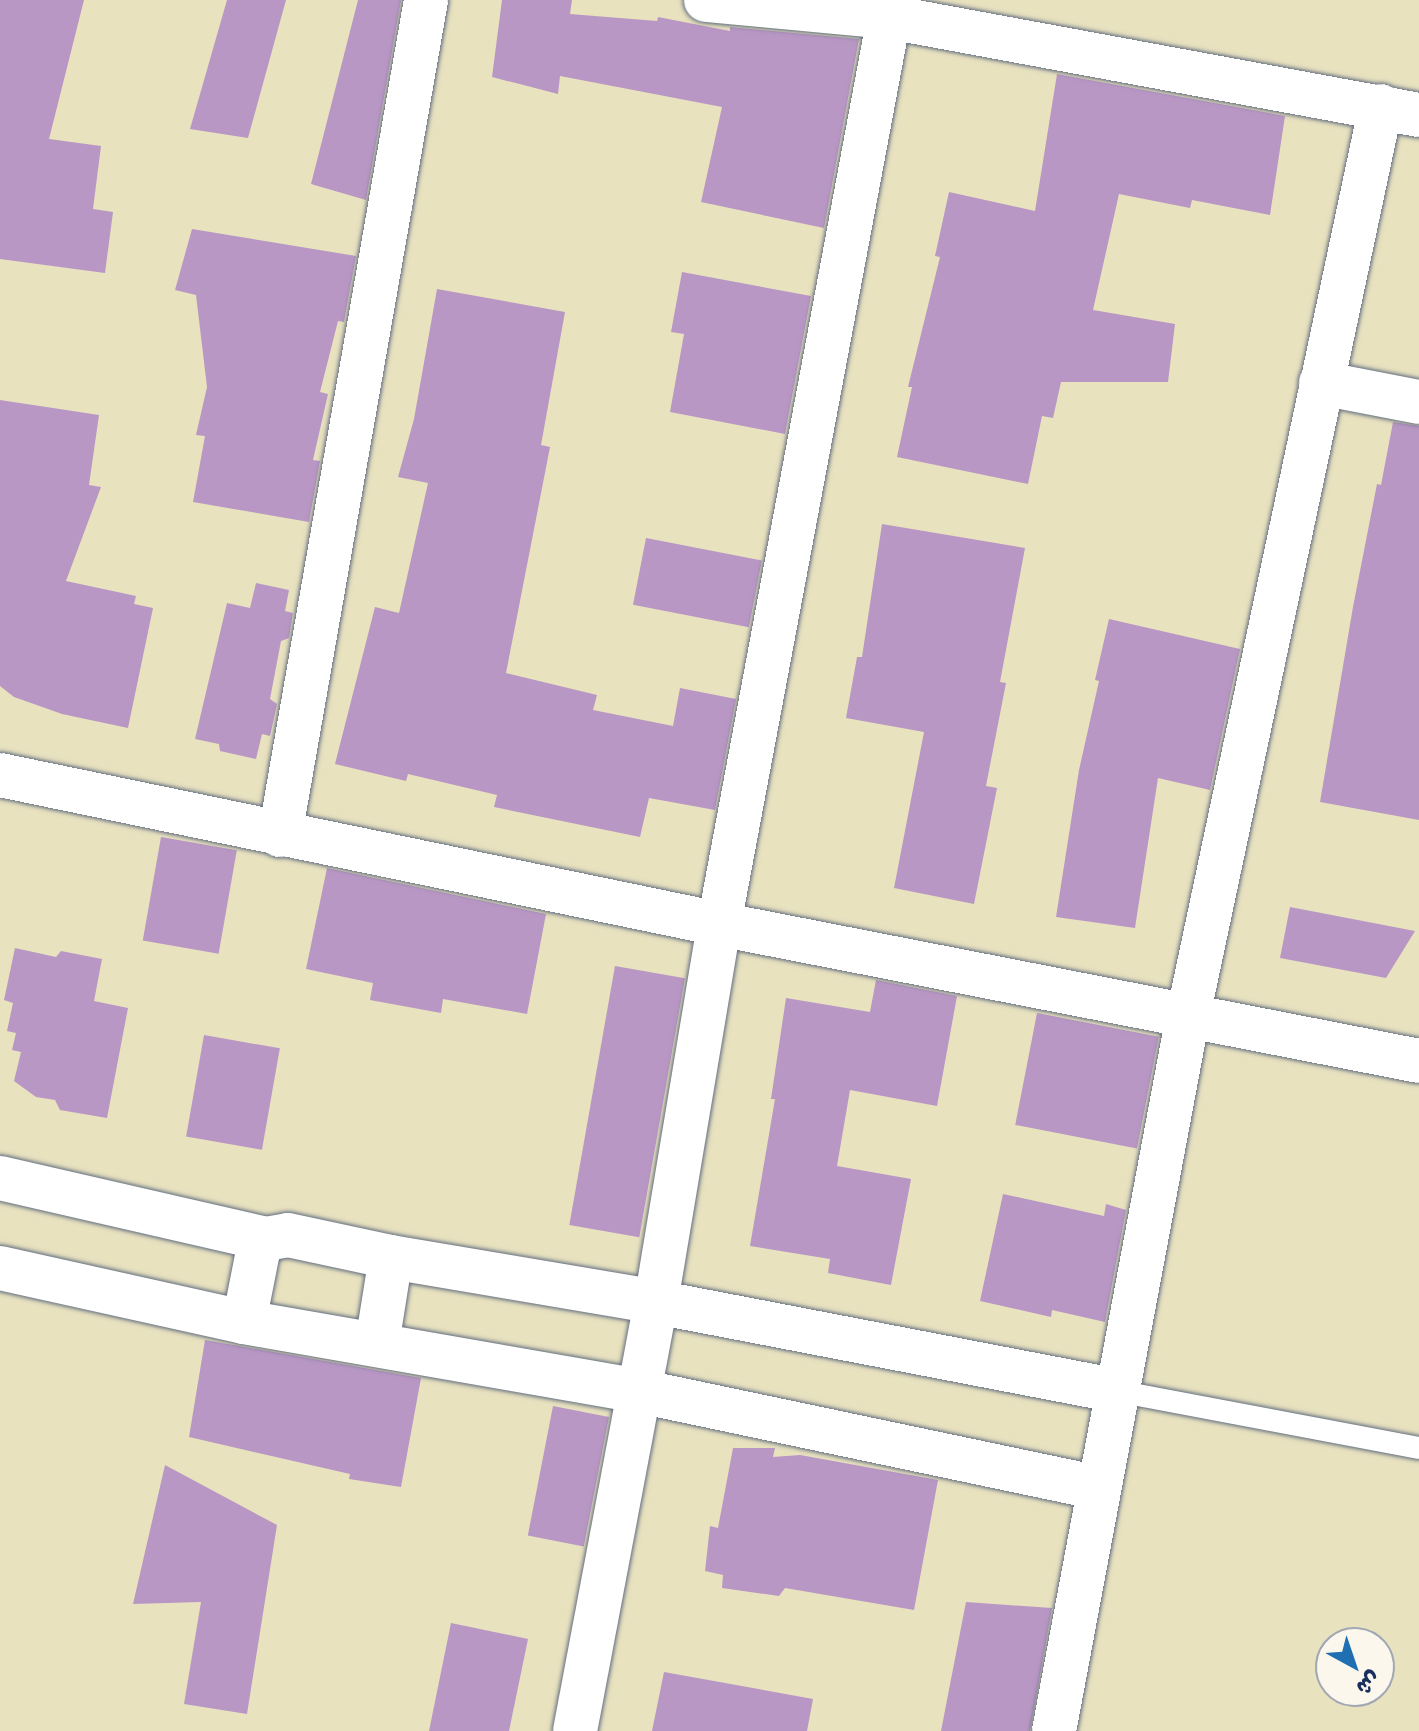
<!DOCTYPE html>
<html>
<head>
<meta charset="utf-8">
<style>
	body { margin:0 }
	#map { position:relative; width:1419px; height:1731px; overflow:hidden; background:#e8e2bf; font-family:Mali,"Playpen Sans Arabic",sans-serif }
	div>[style] { position:absolute }
	.building>* { inset:0; background:#b997c4; transform-origin:0 0 }
	.roads { filter:drop-shadow(0 0 2px #636e80) drop-shadow(0 0 2px #636e80) }
	.service>* { height:22px; margin:-11px; padding:0 11px; transform-origin:11px; border-radius:11px; background:#fff }
	.minor>* { height:44px; margin:-22px; padding:0 22px; transform-origin:22px; border-radius:22px; background:#fff }
	span { translate:-50% -50%; white-space:nowrap; text-align:center; line-height:1.15; -webkit-text-stroke:6px #fbf7ec; paint-order:stroke }
	.north { position:absolute; left:1315px; top:1627px; width:80px; height:80px; box-sizing:border-box; background:#fbf7ec; border:2px solid #a1a7b3; border-radius:50%; rotate:140deg; font-size:22px; font-weight:700; line-height:32px; text-align:center; color:#1b2f5e }
	.north::after { content:''; display:block; margin:auto; width:28px; height:36px; background:#1f6fb2; clip-path:polygon(50% 0,100% 100%,50% 72%,0 100%) }
</style>
</head>
<body>
<div id="map">
	<div class="building">
		<i style="clip-path:polygon(0 0,84px 0,49px 139px,101px 146px,93px 209px,113px 212px,105px 273px,0 259px)"></i>
		<i style="clip-path:polygon(227px 0,286px 0,248px 138px,190px 129px)"></i>
		<i style="clip-path:polygon(358px 0,401px 0,366px 200px,311px 184px)"></i>
		<i style="clip-path:polygon(502px 0,572px 0,570px 14px,657px 21px,658px 17px,730px 31px,730px 27px,859px 39px,824px 228px,701px 202px,722px 107px,560px 76px,558px 94px,492px 77px)"></i>
		<i style="clip-path:polygon(1057px 74px,1285px 116px,1270px 215px,1192px 200px,1190px 208px,1119px 194px,1093px 310px,1175px 324px,1168px 382px,1061px 382px,1053px 418px,1042px 416px,1028px 484px,897px 457px,912px 387px,908px 387px,940px 257px,935px 256px,949px 192px,1035px 211px)"></i>
		<i style="clip-path:polygon(192px 229px,356px 256px,344px 322px,338px 321px,320px 392px,328px 394px,313px 460px,320px 461px,309px 522px,193px 502px,205px 436px,196px 435px,207px 387px,196px 295px,175px 290px)"></i>
		<i style="clip-path:polygon(682px 272px,811px 296px,785px 434px,670px 412px,684px 334px,671px 332px)"></i>
		<i style="clip-path:polygon(437px 289px,565px 312px,541px 445px,550px 447px,506px 673px,597px 695px,593px 710px,673px 726px,680px 688px,736px 699px,715px 810px,649px 798px,640px 837px,494px 807px,497px 795px,408px 774px,406px 781px,335px 764px,375px 607px,399px 613px,428px 483px,398px 477px,414px 419px)"></i>
		<i style="clip-path:polygon(0 400px,99px 415px,89px 485px,101px 487px,66px 581px,136px 596px,134px 604px,153px 608px,128px 728px,62px 714px,14px 697px,0 686px)"></i>
		<i style="clip-path:polygon(1393px 422px,1419px 426px,1419px 820px,1320px 802px,1353px 607px,1377px 484px,1381px 485px)"></i>
		<i style="clip-path:polygon(882px 524px,1025px 548px,1000px 682px,1006px 683px,986px 786px,997px 788px,974px 904px,894px 888px,924px 732px,846px 718px,857px 657px,862px 657px)"></i>
		<i style="left:646px;top:538px;width:118px;height:68px;rotate:11deg"></i>
		<i style="clip-path:polygon(256px 583px,289px 590px,285px 611px,293px 613px,289px 638px,281px 641px,270px 699px,277px 704px,270px 736px,262px 734px,256px 759px,220px 751px,219px 744px,195px 739px,227px 603px,250px 608px)"></i>
		<i style="clip-path:polygon(1109px 619px,1240px 649px,1210px 790px,1158px 778px,1135px 928px,1056px 917px,1079px 770px,1099px 681px,1095px 680px)"></i>
		<i style="left:161px;top:837px;width:77px;height:105px;rotate:10deg"></i>
		<i style="clip-path:polygon(327px 868px,546px 914px,527px 1014px,443px 999px,441px 1013px,370px 1000px,373px 983px,306px 969px)"></i>
		<i style="clip-path:polygon(1290px 907px,1415px 931px,1386px 978px,1280px 958px)"></i>
		<i style="clip-path:polygon(15px 948px,56px 957px,61px 951px,102px 959px,94px 1001px,128px 1008px,107px 1118px,60px 1110px,55px 1100px,36px 1097px,14px 1081px,21px 1052px,12px 1050px,16px 1033px,7px 1031px,13px 1003px,4px 1000px)"></i>
		<i style="left:615px;top:966px;width:71px;height:263px;rotate:10deg"></i>
		<i style="clip-path:polygon(876px 980px,957px 996px,937px 1106px,850px 1090px,837px 1166px,911px 1179px,891px 1285px,828px 1273px,830px 1259px,750px 1246px,775px 1099px,771px 1099px,786px 998px,870px 1012px)"></i>
		<i style="left:1037px;top:1013px;width:124px;height:114px;rotate:11deg"></i>
		<i style="left:204px;top:1035px;width:77px;height:103px;rotate:10deg"></i>
		<i style="clip-path:polygon(1003px 1194px,1104px 1216px,1106px 1204px,1126px 1210px,1105px 1322px,1052px 1310px,1051px 1317px,980px 1301px)"></i>
		<i style="clip-path:polygon(205px 1340px,421px 1378px,401px 1487px,349px 1479px,350px 1474px,189px 1437px)"></i>
		<i style="left:553px;top:1406px;width:57px;height:132px;rotate:11deg"></i>
		<i style="clip-path:polygon(733px 1448px,775px 1448px,773px 1457px,800px 1455px,938px 1480px,914px 1610px,785px 1588px,779px 1596px,722px 1588px,723px 1575px,705px 1571px,710px 1526px,718px 1528px)"></i>
		<i style="clip-path:polygon(165px 1465px,277px 1525px,247px 1714px,184px 1704px,201px 1602px,133px 1604px)"></i>
		<i style="clip-path:polygon(966px 1602px,1052px 1608px,1030px 1731px,941px 1731px)"></i>
		<i style="clip-path:polygon(451px 1623px,528px 1639px,509px 1731px,429px 1731px)"></i>
		<i style="clip-path:polygon(664px 1672px,813px 1699px,807px 1731px,652px 1731px)"></i>
	</div>
	<div class="roads">
		<div class="service">
			<i style="left:1117px;top:1391px;width:307px;rotate:10.7deg"></i>
		</div>
		<div class="minor">
			<i style="left:706px;top:0;width:184px;rotate:5.3deg"></i>
			<i style="left:889px;top:17px;width:539px;rotate:10.48deg"></i>
			<i style="left:1321px;top:383px;width:100px;rotate:11deg"></i>
			<i style="left:0;top:775px;width:734px;rotate:11.71deg"></i>
			<i style="left:719px;top:924px;width:713px;rotate:11.07deg"></i>
			<i style="left:280px;top:835px;width:848px;rotate:-80.08deg"></i>
			<i style="left:0;top:1178px;width:273px;rotate:12.9deg"></i>
			<i style="left:0;top:1268px;width:250px;rotate:12.5deg"></i>
			<i style="left:244px;top:1322px;width:401px;rotate:9.9deg"></i>
			<i style="left:639px;top:1391px;width:469px;rotate:11.9deg"></i>
			<i style="left:244px;top:1322px;width:72px;rotate:-78.8deg"></i>
			<i style="left:258px;top:1251px;width:14px;rotate:-56deg"></i>
			<i style="left:266px;top:1239px;width:22px;rotate:-10deg"></i>
			<i style="left:288px;top:1235px;width:105px;rotate:12.1deg"></i>
			<i style="left:377px;top:1344px;width:88px;rotate:-80.9deg"></i>
			<i style="left:391px;top:1257px;width:269px;rotate:9.6deg"></i>
			<i style="left:656px;top:1302px;width:470px;rotate:10.9deg"></i>
			<i style="left:575px;top:1731px;width:437px;rotate:-79.3deg"></i>
			<i style="left:656px;top:1302px;width:383px;rotate:-80.5deg"></i>
			<i style="left:719px;top:924px;width:923px;rotate:-79.38deg"></i>
			<i style="left:1054px;top:1731px;width:727px;rotate:-79.39deg"></i>
			<i style="left:1188px;top:1016px;width:930px;rotate:-78.03deg"></i>
		</div>
	</div>
	<div class="north">ش</div>
</div>
</body>
</html>
